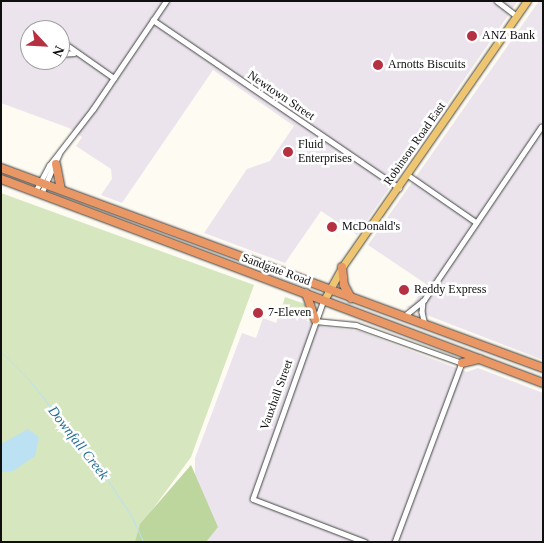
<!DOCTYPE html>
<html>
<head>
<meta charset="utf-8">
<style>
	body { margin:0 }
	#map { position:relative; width:544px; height:543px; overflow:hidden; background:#fefbf2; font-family:Georgia,serif }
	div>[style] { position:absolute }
	.industrial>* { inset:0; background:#ebe4ed }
	.green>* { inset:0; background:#d6e6be }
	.forest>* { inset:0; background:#bcd69e }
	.water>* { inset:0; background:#bbe1f2 }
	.stream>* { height:1px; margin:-0.5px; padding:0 0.5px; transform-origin:0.5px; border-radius:0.5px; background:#bbe1f2 }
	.roads { filter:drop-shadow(0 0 1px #424242) drop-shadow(0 0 1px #424242) }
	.street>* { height:4.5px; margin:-2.25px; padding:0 2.25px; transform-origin:2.25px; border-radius:2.25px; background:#fff }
	.primary>* { height:7px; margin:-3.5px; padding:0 3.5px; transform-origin:3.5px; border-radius:3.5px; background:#eec672 }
	.highway>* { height:8px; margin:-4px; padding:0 4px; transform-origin:4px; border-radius:4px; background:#e99765 }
	.dots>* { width:14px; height:14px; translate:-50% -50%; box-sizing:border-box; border:2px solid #fff; border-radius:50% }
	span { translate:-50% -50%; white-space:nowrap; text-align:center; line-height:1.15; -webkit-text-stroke:5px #fff; paint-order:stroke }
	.poi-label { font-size:12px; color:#0f0f0f }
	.left { translate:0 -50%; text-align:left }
	.street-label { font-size:12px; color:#0f0f0f }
	.water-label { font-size:14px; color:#216d98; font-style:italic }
	.frame { position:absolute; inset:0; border:2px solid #0f0f0f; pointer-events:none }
	.north { position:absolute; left:20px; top:20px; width:50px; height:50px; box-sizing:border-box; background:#fff; border:1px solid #9f9f9f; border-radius:50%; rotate:115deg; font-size:14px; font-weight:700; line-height:20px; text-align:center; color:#0f0f0f }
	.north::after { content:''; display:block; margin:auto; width:18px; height:22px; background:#b53142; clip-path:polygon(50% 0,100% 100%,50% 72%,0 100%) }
</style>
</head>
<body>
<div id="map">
	<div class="industrial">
		<i style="clip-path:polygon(evenodd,1px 1px,518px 1px,357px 235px,321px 211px,285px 263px,204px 233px,247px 169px,270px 161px,294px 126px,213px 70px,122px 203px,101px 195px,112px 179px,111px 169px,76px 146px,82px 137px,69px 128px,1px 103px,1px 1px,30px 30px,60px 30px,60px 60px,30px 60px,30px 30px)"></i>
		<i style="clip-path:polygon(539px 1px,543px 1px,543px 360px,406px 307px,413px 304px,426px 284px,368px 245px)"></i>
		<i style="clip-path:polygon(282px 307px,303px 314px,307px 321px,324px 327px,359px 331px,467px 372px,478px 368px,543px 393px,543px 542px,202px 542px,195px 493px,195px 458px,242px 333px,256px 338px,263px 318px,276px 323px)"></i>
	</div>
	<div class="green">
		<i style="clip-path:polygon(1px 193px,254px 285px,191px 457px,139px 528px,139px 542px,1px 542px)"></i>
		<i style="clip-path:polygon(285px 297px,305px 304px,307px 321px,303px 314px,282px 307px)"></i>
	</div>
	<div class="forest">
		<i style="clip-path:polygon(191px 465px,218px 527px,206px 542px,135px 542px,140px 524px)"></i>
	</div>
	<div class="water">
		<i style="clip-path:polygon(28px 429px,39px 437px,35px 456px,13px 471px,1px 472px,1px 444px)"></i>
	</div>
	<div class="stream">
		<i style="left:1px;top:352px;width:41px;rotate:45deg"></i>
		<i style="left:30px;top:381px;width:121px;rotate:51.7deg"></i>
		<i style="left:105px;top:476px;width:49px;rotate:56.6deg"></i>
		<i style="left:132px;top:517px;width:27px;rotate:66deg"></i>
	</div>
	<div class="roads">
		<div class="street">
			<i style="left:497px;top:1px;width:25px;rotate:37deg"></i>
			<i style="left:153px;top:20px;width:298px;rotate:34.3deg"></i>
			<i style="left:60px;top:40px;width:66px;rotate:35.1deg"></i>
			<i style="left:60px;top:54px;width:14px;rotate:-4deg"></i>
			<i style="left:408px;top:175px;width:83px;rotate:34.7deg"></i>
			<i style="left:35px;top:192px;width:30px;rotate:-62deg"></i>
			<i style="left:49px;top:166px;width:72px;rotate:-52.3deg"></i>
			<i style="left:93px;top:109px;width:130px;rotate:-55.9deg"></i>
			<i style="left:41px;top:194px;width:44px;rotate:-65.8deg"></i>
			<i style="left:324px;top:300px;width:211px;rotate:109.6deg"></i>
			<i style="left:253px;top:499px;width:120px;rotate:21deg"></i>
			<i style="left:423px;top:301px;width:11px;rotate:95deg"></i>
			<i style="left:422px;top:312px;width:13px;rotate:77deg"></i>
			<i style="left:403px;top:317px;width:27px;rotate:-39deg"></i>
			<i style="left:424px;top:300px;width:209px;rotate:-55.9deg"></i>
			<i style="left:315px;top:321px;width:41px;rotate:5.6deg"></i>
			<i style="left:356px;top:325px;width:113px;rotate:19.7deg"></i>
			<i style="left:462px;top:363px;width:191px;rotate:110.5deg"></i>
		</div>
		<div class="primary">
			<i style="left:324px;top:300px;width:38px;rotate:-61deg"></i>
			<i style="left:342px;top:267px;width:324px;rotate:-55.2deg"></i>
		</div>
		<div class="highway">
			<i style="left:56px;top:164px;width:26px;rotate:79deg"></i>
			<i style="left:1px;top:168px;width:578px;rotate:20.25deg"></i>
			<i style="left:1px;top:179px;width:579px;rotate:20.63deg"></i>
			<i style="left:342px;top:267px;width:18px;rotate:84deg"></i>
			<i style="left:344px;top:285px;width:15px;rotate:62deg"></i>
			<i style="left:306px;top:293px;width:28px;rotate:71deg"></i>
			<i style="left:462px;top:363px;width:18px;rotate:-13deg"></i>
		</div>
	</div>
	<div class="dots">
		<i style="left:472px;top:36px;background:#b53142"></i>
		<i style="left:378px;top:65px;background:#b53142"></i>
		<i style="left:288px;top:152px;background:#b53142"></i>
		<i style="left:332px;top:227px;background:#b53142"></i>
		<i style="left:404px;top:290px;background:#b53142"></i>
		<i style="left:258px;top:313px;background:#b53142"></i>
	</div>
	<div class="poi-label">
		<span class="left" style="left:482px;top:36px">ANZ Bank</span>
		<span class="left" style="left:388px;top:65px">Arnotts Biscuits</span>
		<span class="left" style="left:298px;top:152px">Fluid<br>Enterprises</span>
		<span class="left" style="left:342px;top:227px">McDonald's</span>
		<span class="left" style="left:414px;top:290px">Reddy Express</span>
		<span class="left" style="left:268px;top:313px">7-Eleven</span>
	</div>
	<div class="street-label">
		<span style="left:281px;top:96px;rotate:34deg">Newtown Street</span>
		<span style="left:415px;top:144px;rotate:-55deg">Robinson Road East</span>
		<span style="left:276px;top:270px;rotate:20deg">Sandgate Road</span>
		<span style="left:277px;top:395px;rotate:-70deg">Vauxhall Street</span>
	</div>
	<div class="water-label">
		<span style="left:78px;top:443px;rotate:52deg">Downfall Creek</span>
	</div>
	<div class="frame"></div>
	<div class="north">N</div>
</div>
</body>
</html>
